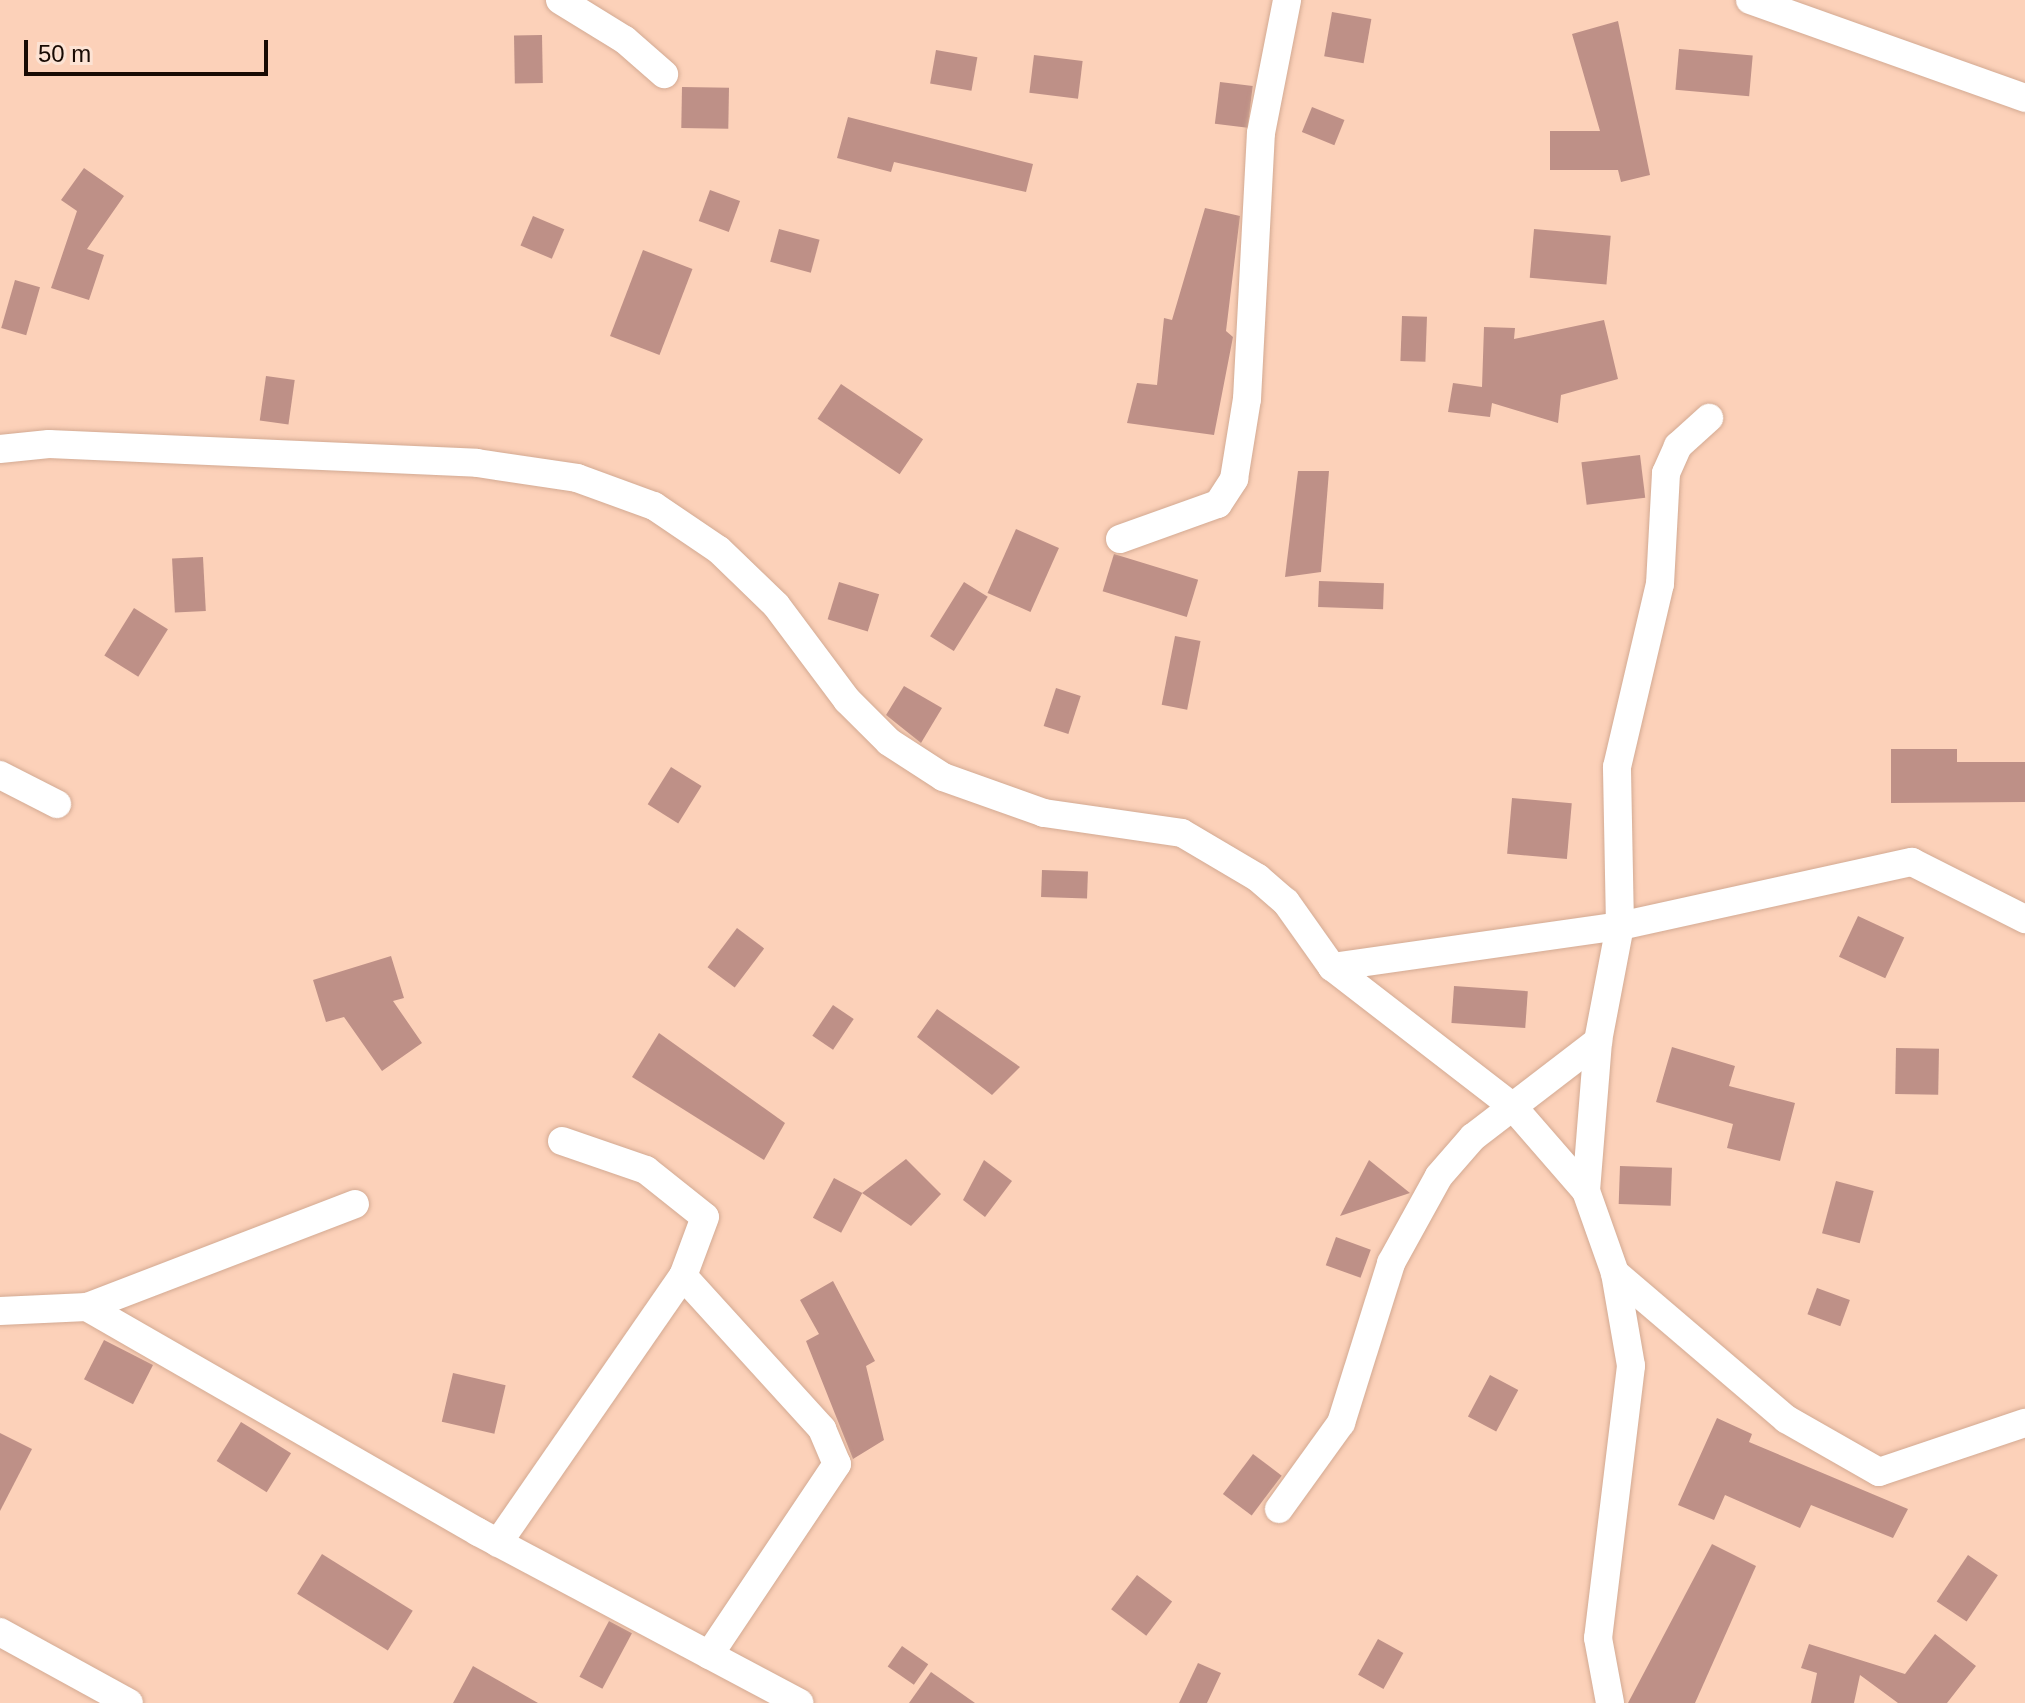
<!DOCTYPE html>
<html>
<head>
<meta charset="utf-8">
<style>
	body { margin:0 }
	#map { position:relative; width:2025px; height:1703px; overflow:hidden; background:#fcd1b9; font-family:Helvetica,sans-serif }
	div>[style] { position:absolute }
	.building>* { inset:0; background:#be9087; transform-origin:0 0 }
	.roads { filter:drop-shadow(0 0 2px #d3aa93) drop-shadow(0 0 2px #d3aa93) }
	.street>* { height:28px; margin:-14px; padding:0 14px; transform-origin:14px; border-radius:14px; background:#fff }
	span { translate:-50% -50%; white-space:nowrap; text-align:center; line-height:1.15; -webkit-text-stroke:8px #fce3d4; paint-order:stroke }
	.scale { position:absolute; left:24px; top:40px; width:244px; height:36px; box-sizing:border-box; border:4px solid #180b04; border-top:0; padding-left:10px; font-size:24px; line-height:28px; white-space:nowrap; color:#180b04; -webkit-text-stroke:6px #fce3d4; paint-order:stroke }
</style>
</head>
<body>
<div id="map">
	<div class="building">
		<i style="left:1332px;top:12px;width:40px;height:45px;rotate:10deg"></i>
		<i style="clip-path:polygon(1618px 21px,1650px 175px,1621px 182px,1618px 170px,1550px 170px,1550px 131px,1600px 131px,1572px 34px)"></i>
		<i style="left:542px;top:35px;width:48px;height:28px;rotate:89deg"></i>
		<i style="left:1679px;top:49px;width:74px;height:41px;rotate:5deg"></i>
		<i style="left:936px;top:50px;width:42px;height:34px;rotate:10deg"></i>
		<i style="left:1034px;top:55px;width:49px;height:38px;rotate:7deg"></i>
		<i style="left:1220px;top:82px;width:33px;height:42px;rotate:7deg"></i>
		<i style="left:682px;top:87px;width:47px;height:41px;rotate:1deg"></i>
		<i style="left:1312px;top:107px;width:35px;height:27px;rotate:22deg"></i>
		<i style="clip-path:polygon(848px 117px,1033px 164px,1026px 192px,894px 162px,891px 172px,837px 158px)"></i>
		<i style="clip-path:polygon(84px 168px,124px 196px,87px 249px,104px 255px,89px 300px,51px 288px,77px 211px,61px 200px)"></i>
		<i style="left:710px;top:190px;width:32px;height:33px;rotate:20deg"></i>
		<i style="clip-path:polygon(1205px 208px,1240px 216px,1226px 331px,1233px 337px,1214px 435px,1127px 423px,1137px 383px,1157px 385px,1164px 318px,1172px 320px)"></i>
		<i style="left:533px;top:216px;width:34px;height:32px;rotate:23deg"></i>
		<i style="left:779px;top:229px;width:42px;height:34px;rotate:15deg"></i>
		<i style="left:1534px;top:229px;width:77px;height:49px;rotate:5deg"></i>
		<i style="left:643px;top:250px;width:53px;height:92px;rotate:21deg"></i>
		<i style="left:15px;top:280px;width:26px;height:50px;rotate:16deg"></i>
		<i style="left:1402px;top:316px;width:25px;height:45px;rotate:2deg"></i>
		<i style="clip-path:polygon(1604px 320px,1618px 379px,1561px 395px,1558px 423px,1492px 403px,1490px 417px,1448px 412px,1453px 383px,1482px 387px,1484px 327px,1515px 328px,1514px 339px)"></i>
		<i style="left:266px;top:376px;width:29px;height:45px;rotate:8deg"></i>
		<i style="left:841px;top:384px;width:99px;height:42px;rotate:34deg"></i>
		<i style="left:1640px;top:455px;width:43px;height:59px;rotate:83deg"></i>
		<i style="clip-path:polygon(1298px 471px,1329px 471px,1321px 572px,1285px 577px)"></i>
		<i style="left:1016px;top:529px;width:47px;height:70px;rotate:24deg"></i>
		<i style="left:1114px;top:554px;width:88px;height:39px;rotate:17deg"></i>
		<i style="left:203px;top:557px;width:54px;height:31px;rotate:87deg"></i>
		<i style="left:1319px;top:581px;width:65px;height:26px;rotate:2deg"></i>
		<i style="left:839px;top:582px;width:42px;height:39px;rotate:17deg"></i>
		<i style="left:964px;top:582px;width:28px;height:64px;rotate:32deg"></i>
		<i style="left:134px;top:608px;width:40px;height:56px;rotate:32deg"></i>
		<i style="left:1175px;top:636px;width:26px;height:70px;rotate:11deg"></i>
		<i style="clip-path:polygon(904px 686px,942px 708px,921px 743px,886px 715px)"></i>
		<i style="left:1056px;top:688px;width:26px;height:40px;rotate:18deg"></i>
		<i style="clip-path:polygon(1891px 749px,1957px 749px,1957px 762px,2025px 762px,2025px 802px,1891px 803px)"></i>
		<i style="left:671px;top:767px;width:36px;height:44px;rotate:32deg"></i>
		<i style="left:1512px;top:798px;width:60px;height:56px;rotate:5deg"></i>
		<i style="left:1042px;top:870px;width:46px;height:27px;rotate:2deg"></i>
		<i style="left:1858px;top:916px;width:51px;height:45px;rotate:25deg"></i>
		<i style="left:737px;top:928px;width:34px;height:49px;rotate:37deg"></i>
		<i style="clip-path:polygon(391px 956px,404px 998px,393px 1001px,422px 1043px,382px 1071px,344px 1017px,326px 1022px,313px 980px)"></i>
		<i style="left:1454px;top:986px;width:74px;height:37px;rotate:4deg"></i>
		<i style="left:833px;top:1005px;width:25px;height:37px;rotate:34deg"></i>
		<i style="clip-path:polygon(937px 1009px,1020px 1067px,992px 1095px,917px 1037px)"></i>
		<i style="clip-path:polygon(659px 1033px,785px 1123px,764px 1160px,632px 1077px)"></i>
		<i style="clip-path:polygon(1672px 1047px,1735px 1066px,1729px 1086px,1795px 1103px,1780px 1161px,1727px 1148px,1733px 1124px,1656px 1102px)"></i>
		<i style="left:1896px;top:1048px;width:43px;height:46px;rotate:1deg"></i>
		<i style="clip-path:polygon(906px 1159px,941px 1194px,911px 1226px,862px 1193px)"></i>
		<i style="clip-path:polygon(984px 1160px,1012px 1181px,985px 1217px,963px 1200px)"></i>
		<i style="clip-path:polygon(1369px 1160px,1410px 1193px,1340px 1216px)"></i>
		<i style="left:1620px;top:1166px;width:52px;height:38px;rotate:2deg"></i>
		<i style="left:834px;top:1178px;width:32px;height:45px;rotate:28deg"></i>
		<i style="left:1836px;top:1181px;width:39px;height:54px;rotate:15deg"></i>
		<i style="left:1336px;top:1237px;width:37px;height:30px;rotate:20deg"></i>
		<i style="clip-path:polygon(833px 1281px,875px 1361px,866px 1366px,884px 1440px,853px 1459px,806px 1341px,819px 1334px,800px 1300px)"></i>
		<i style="left:1817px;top:1288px;width:35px;height:28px;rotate:20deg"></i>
		<i style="left:104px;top:1340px;width:55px;height:44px;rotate:27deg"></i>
		<i style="left:453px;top:1373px;width:54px;height:50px;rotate:13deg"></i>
		<i style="left:1490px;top:1375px;width:32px;height:47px;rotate:28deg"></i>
		<i style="clip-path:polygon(1717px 1418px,1752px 1434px,1749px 1442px,1908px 1509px,1893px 1538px,1811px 1505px,1800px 1528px,1725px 1495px,1714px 1520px,1678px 1505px)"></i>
		<i style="left:241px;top:1422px;width:59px;height:46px;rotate:32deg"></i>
		<i style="clip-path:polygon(0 1433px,32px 1449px,0 1511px)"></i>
		<i style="left:1253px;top:1454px;width:36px;height:50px;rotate:37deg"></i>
		<i style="clip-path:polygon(1712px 1544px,1756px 1566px,1695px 1703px,1628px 1703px)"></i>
		<i style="left:322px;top:1554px;width:107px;height:47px;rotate:32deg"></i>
		<i style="left:1968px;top:1555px;width:36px;height:56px;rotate:34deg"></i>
		<i style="left:1137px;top:1575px;width:44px;height:43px;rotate:37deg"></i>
		<i style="left:609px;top:1621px;width:26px;height:63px;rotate:28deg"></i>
		<i style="clip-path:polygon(1935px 1634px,1976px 1666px,1947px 1703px,1898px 1703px,1860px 1675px,1854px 1703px,1811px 1703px,1817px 1673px,1801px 1668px,1809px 1644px,1905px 1674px)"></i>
		<i style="left:1378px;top:1639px;width:29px;height:41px;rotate:29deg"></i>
		<i style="left:902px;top:1646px;width:32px;height:25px;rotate:35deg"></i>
		<i style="clip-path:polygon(1198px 1663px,1221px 1673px,1207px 1703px,1179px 1703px)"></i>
		<i style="clip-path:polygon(473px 1666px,538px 1703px,453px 1703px)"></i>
		<i style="clip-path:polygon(931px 1672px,975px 1703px,909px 1703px)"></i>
	</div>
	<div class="roads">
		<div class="street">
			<i style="left:560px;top:0;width:76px;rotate:31.6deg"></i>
			<i style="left:625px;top:40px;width:52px;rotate:41.1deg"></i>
			<i style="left:1750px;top:0;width:292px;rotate:19.6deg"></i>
			<i style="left:0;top:449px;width:49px;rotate:-5.8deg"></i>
			<i style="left:49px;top:444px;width:428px;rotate:2.5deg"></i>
			<i style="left:477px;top:463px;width:101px;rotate:8.5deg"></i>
			<i style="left:577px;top:478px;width:82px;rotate:20deg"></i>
			<i style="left:654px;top:506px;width:78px;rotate:34.1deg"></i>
			<i style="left:719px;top:550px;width:79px;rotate:44deg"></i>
			<i style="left:776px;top:605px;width:119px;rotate:53.2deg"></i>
			<i style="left:847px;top:700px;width:59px;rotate:45deg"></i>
			<i style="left:889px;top:742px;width:64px;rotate:32.9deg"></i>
			<i style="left:943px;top:777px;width:107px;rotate:19.6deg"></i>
			<i style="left:1044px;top:813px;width:139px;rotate:8.2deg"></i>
			<i style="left:1182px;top:833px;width:88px;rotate:30.6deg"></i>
			<i style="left:1258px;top:878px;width:37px;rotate:41deg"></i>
			<i style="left:1286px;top:902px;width:80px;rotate:54.7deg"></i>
			<i style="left:1332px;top:967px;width:229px;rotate:37.7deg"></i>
			<i style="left:1513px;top:1107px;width:111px;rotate:49deg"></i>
			<i style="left:1586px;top:1191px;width:87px;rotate:70.5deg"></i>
			<i style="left:1615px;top:1273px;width:94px;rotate:80.2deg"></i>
			<i style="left:1631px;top:1366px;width:274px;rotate:96.9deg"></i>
			<i style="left:1598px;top:1638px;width:66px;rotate:79.5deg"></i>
			<i style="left:1120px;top:539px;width:104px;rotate:-19.7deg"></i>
			<i style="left:1218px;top:504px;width:30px;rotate:-57deg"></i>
			<i style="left:1234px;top:479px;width:81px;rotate:-80.8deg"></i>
			<i style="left:1247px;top:399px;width:266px;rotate:-87deg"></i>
			<i style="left:1261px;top:133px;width:136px;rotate:-78.9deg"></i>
			<i style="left:0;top:775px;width:64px;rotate:27deg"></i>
			<i style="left:1332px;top:967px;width:291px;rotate:-8.1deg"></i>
			<i style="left:1620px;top:926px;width:299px;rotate:-12.4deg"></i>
			<i style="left:1912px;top:862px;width:127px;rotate:26.8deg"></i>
			<i style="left:562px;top:1141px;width:89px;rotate:19deg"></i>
			<i style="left:646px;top:1170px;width:75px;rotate:38.5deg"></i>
			<i style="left:705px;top:1217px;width:63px;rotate:110.4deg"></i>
			<i style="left:683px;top:1276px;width:207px;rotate:47.7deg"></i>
			<i style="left:822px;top:1429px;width:38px;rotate:67deg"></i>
			<i style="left:837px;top:1464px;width:230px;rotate:123.8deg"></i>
			<i style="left:1586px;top:1191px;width:150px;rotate:-85.4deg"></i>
			<i style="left:1598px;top:1041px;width:117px;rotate:-79.2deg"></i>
			<i style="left:1620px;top:926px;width:159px;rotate:-91.1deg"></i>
			<i style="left:1617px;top:767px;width:188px;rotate:-76.8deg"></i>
			<i style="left:1660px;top:584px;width:111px;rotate:-86.9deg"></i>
			<i style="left:1666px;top:473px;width:30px;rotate:-66deg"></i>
			<i style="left:1678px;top:446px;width:42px;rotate:-42.1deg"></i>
			<i style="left:1615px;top:1273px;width:225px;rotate:40.5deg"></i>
			<i style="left:1786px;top:1419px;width:107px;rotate:29.7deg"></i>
			<i style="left:1879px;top:1472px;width:154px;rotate:-18.6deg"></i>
			<i style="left:87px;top:1307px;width:451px;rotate:29.9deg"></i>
			<i style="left:478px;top:1532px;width:364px;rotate:28deg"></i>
			<i style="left:0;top:1311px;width:87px;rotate:-2.6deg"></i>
			<i style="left:87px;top:1307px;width:287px;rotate:-21deg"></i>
			<i style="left:1279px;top:1509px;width:106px;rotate:-54.2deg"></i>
			<i style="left:1341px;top:1423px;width:168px;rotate:-72.6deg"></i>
			<i style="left:1391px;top:1263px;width:99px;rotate:-61.1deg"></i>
			<i style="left:1439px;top:1176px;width:52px;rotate:-48.9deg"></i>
			<i style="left:1473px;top:1137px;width:158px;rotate:-37.5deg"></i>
			<i style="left:498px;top:1543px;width:325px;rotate:-55.3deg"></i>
			<i style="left:0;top:1632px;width:147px;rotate:28.8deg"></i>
		</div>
	</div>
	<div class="scale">50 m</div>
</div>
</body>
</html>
